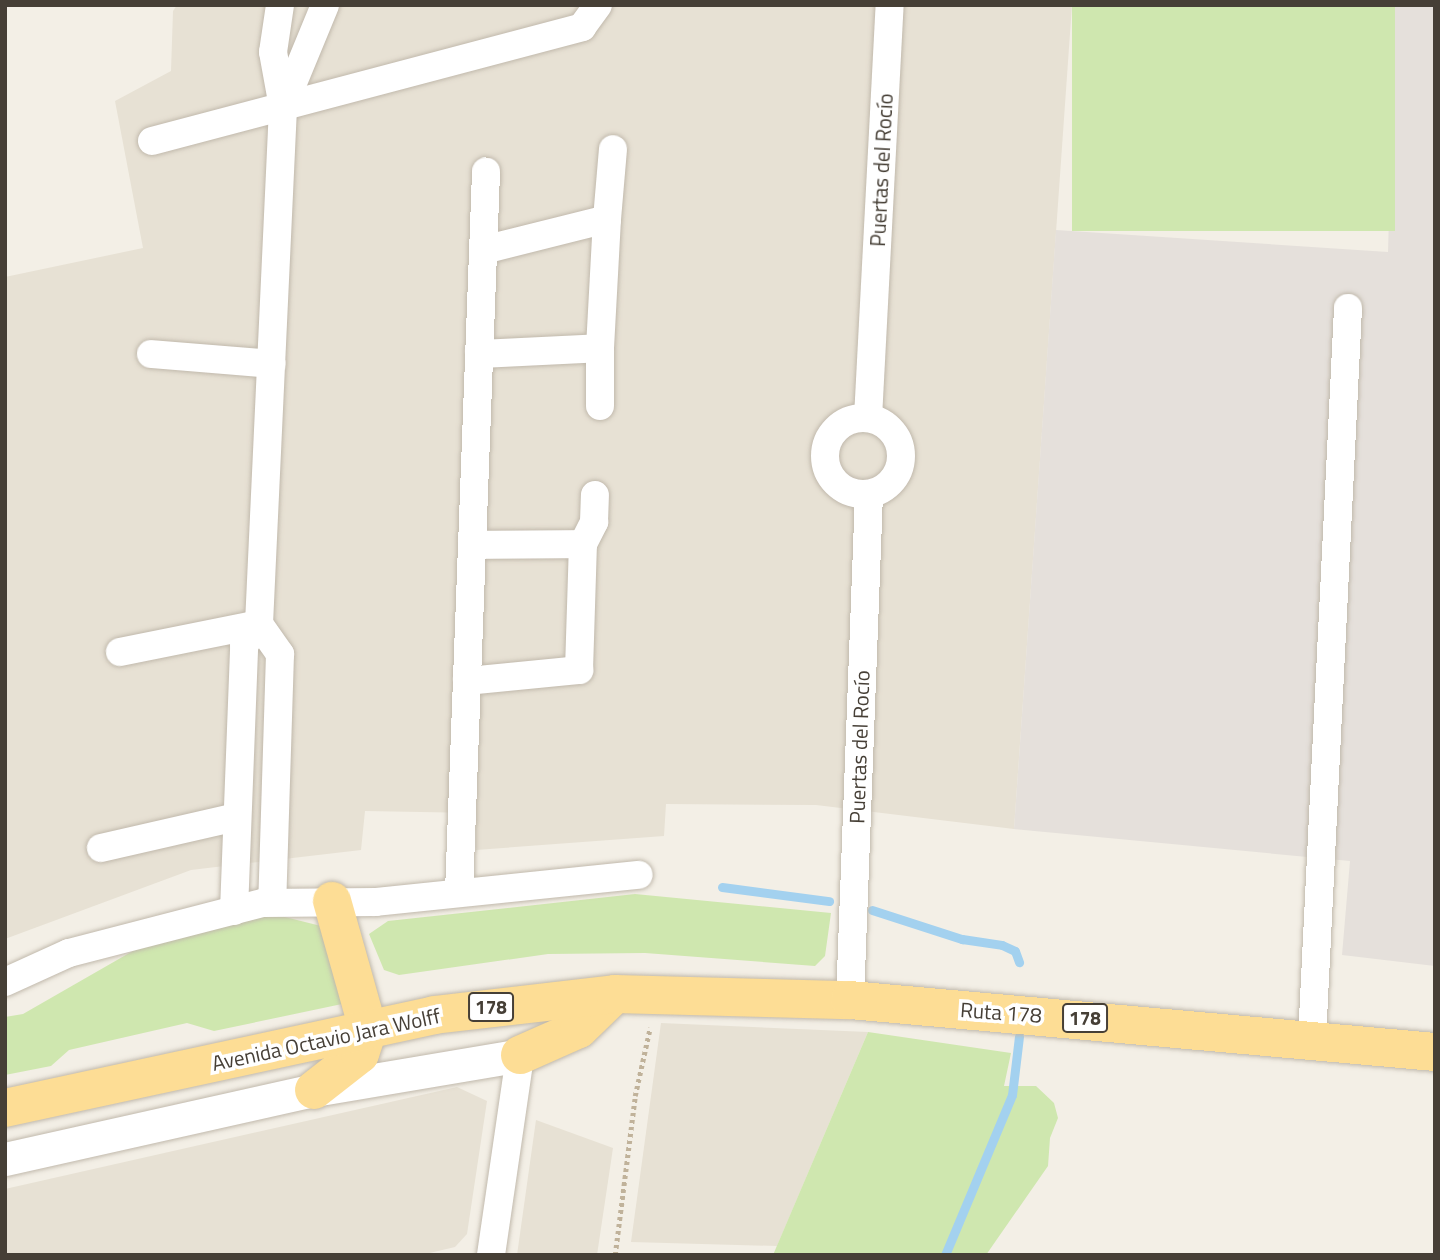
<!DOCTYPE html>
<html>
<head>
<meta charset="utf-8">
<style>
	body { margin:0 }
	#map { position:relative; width:1440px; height:1260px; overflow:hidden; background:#f3efe6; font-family:"Titillium Web",sans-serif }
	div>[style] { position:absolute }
	.residential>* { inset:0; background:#e7e1d4 }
	.industrial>* { inset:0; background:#e5e0db }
	.green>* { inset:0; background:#cfe7af; transform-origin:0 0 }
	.stream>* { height:9px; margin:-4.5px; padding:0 4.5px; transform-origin:4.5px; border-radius:4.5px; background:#a3d1ef }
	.path>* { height:4.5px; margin-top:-2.25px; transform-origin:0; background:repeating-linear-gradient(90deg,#c0b29a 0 3.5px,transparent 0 7px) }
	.roads { filter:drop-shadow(0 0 2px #c1b9ac) drop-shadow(0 0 2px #c1b9ac) }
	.minor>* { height:28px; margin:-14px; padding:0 14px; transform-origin:14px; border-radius:14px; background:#fff }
	.minor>.ring { margin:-14px; padding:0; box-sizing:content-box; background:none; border:28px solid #fff; border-radius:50% }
	.tertiary>* { height:33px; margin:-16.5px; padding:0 16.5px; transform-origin:16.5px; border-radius:16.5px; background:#fff }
	.primary>* { height:38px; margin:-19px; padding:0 19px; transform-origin:19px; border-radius:19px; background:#fddd95 }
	span { translate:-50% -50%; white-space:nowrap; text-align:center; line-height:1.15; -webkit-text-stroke:7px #fff; paint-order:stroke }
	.shield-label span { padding:2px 5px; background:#fff; border:2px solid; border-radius:5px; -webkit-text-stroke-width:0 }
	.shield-label { font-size:19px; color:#463f36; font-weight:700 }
	.street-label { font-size:21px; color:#463f36 }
	.frame { position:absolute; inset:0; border:7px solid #463f36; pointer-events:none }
</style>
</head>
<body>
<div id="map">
	<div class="residential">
		<i style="clip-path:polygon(177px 5px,1072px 5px,1014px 829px,816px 805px,666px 804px,664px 836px,476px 850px,476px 813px,365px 811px,361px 850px,191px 870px,5px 939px,5px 277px,143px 248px,115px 101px,171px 71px,173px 11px)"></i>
		<i style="clip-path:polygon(661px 1023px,868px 1032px,777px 1246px,631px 1242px)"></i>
		<i style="clip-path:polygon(457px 1087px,487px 1101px,467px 1234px,455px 1247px,421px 1255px,5px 1255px,5px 1189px)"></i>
		<i style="clip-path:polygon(536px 1120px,613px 1148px,597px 1255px,517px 1255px)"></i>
	</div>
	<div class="industrial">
		<i style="clip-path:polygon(1395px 5px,1435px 5px,1435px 966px,1342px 955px,1350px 861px,1014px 829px,1056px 230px,1388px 252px)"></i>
	</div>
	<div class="green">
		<i style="left:1072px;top:5px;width:323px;height:226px"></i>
		<i style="clip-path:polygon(635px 894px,831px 913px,825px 956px,815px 966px,645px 953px,548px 954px,399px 975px,384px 970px,369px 934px,388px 921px)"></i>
		<i style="clip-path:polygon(273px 914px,321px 926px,342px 1004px,214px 1031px,187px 1023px,69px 1050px,51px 1066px,5px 1075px,5px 1017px,23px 1014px,138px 948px)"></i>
		<i style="clip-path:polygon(868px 1032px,1011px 1053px,1004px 1086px,1036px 1086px,1054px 1103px,1058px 1118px,1050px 1138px,1048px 1166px,986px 1255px,773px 1255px)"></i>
	</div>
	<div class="stream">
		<i style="left:722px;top:887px;width:108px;rotate:7.5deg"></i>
		<i style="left:872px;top:910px;width:95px;rotate:17.9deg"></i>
		<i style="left:962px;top:939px;width:40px;rotate:8.5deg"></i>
		<i style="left:1002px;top:945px;width:14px;rotate:25deg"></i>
		<i style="left:1015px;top:951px;width:12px;rotate:70deg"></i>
		<i style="left:945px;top:1255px;width:173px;rotate:-67.3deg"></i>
		<i style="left:1012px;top:1095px;width:59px;rotate:-83.2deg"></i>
	</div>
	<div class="path">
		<i style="left:615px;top:1255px;width:160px;rotate:-82.8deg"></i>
		<i style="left:635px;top:1096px;width:70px;rotate:-77.6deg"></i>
	</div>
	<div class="roads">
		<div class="minor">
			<i style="left:283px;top:107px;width:110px;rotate:-67.6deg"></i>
			<i style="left:152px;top:141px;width:445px;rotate:-14.8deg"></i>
			<i style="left:582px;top:27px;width:27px;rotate:-54deg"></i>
			<i style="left:607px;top:219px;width:70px;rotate:-85.1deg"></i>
			<i style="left:151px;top:354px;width:121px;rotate:4.7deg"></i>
			<i style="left:479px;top:354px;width:121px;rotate:-2.8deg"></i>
			<i style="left:600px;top:348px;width:129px;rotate:-86.9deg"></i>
			<i style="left:607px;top:219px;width:127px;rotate:165.9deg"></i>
			<i style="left:600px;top:406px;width:58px;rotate:-90deg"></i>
			<i style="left:868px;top:418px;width:414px;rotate:-87deg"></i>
			<i class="ring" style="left:825px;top:418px;width:48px;height:48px"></i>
			<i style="left:583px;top:544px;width:25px;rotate:-63deg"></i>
			<i style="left:594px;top:522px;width:27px;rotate:-88deg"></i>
			<i style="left:259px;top:624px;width:37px;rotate:55deg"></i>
			<i style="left:280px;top:654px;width:248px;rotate:91.8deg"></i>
			<i style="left:120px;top:652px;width:142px;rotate:-11.4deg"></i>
			<i style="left:467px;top:681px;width:113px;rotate:-5.6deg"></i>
			<i style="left:579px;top:670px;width:126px;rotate:-88.2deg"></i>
			<i style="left:583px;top:544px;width:111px;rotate:179.5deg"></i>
			<i style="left:101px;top:848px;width:139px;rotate:-12.9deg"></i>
			<i style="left:459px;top:892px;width:721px;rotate:-87.85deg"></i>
			<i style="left:234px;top:911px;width:266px;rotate:-87.8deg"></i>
			<i style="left:244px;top:645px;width:26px;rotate:-54deg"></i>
			<i style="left:259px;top:624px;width:518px;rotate:-87.34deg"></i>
			<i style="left:283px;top:107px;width:56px;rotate:-100.3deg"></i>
			<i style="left:273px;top:52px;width:48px;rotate:-81.5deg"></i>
			<i style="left:5px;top:982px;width:70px;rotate:-24.4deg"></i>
			<i style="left:69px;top:953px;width:200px;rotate:-14.5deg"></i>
			<i style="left:263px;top:903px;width:113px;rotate:-0.5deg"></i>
			<i style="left:376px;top:902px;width:264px;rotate:-5.9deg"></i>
			<i style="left:850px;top:1000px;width:506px;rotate:-87.85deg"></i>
			<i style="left:1312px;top:1039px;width:732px;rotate:-87.18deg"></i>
			<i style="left:491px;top:1255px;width:202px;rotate:-81.7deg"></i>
		</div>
		<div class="tertiary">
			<i style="left:5px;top:1159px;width:317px;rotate:-12.6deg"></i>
			<i style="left:314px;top:1090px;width:209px;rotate:-9.6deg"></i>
		</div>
		<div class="primary">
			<i style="left:520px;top:1055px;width:64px;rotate:-23.8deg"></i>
			<i style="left:579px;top:1029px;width:50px;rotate:-44.2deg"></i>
			<i style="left:314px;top:1090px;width:58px;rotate:-38deg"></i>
			<i style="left:360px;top:1054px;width:26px;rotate:-72deg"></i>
			<i style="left:368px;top:1029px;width:133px;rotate:-105.7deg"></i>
			<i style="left:5px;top:1108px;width:439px;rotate:-12.2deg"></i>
			<i style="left:434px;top:1015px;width:182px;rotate:-6.6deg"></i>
			<i style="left:615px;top:994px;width:235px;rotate:1.5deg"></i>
			<i style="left:850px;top:1000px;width:587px;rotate:5.08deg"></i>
		</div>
	</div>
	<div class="shield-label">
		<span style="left:491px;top:1007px">178</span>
		<span style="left:1085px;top:1018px">178</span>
	</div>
	<div class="street-label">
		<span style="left:881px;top:170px;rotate:-87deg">Puertas del Rocío</span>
		<span style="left:859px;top:747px;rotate:-88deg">Puertas del Rocío</span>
		<span style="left:1001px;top:1012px;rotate:4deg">Ruta 178</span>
		<span style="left:326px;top:1039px;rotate:-12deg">Avenida Octavio Jara Wolff</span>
	</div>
	<div class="frame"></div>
</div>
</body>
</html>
